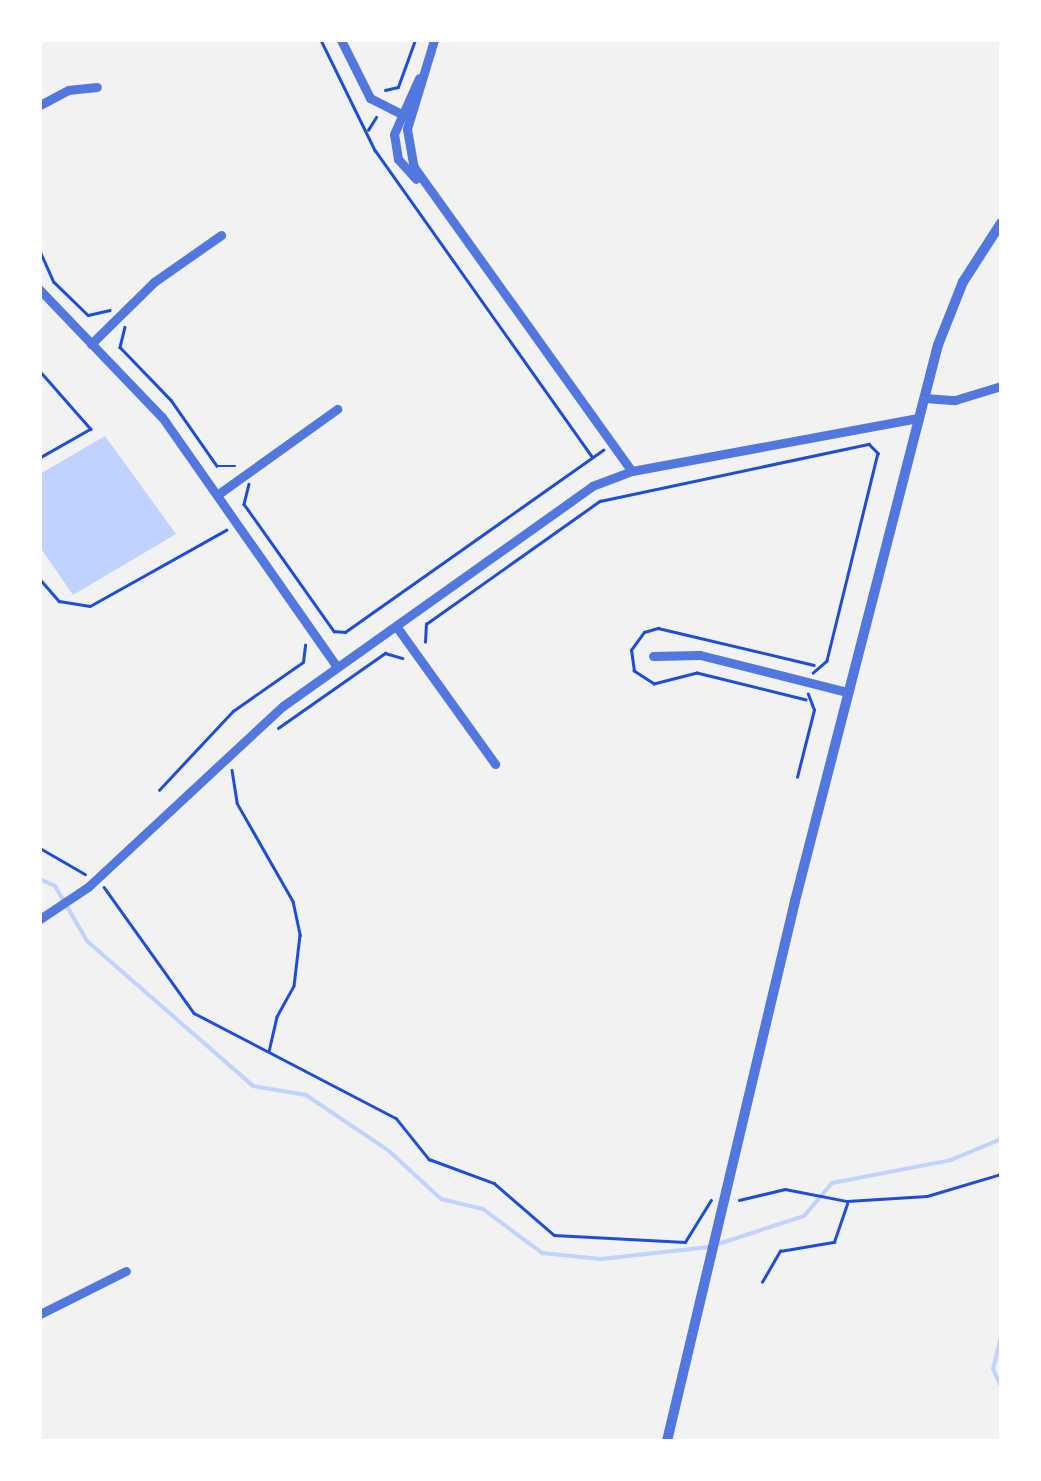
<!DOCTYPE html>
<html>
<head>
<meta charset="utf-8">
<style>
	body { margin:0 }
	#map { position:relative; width:1041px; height:1481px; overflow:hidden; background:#f2f2f2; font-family:"Times New Roman",serif }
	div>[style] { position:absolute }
	.water>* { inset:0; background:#bfd3fe }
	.stream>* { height:4px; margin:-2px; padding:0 2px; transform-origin:2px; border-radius:2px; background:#bfd3fe }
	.path>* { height:2.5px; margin:-1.25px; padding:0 1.25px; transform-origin:1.25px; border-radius:1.25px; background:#1d4ed8 }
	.minor>* { height:9px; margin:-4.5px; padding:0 4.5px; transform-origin:4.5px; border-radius:4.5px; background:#5277de }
	.tertiary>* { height:10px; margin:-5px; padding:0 5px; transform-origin:5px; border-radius:5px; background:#5277de }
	span { translate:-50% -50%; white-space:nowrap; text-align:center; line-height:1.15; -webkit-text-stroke:8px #fff; paint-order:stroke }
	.frame { position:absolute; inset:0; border:42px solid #fff; pointer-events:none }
</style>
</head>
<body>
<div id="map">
	<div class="water">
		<i style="clip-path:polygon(105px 436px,176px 534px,73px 595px,40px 547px,40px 474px)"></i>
	</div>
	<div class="stream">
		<i style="left:40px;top:879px;width:17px;rotate:25deg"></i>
		<i style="left:55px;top:886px;width:64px;rotate:59.8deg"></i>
		<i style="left:87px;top:941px;width:220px;rotate:41.1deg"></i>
		<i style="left:253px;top:1086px;width:54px;rotate:9.6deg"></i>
		<i style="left:306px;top:1095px;width:100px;rotate:34deg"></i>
		<i style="left:389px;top:1151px;width:71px;rotate:42.7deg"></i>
		<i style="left:441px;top:1199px;width:43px;rotate:13.4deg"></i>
		<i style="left:483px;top:1209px;width:74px;rotate:36.7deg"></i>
		<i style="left:542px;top:1253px;width:59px;rotate:5.8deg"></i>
		<i style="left:601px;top:1259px;width:109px;rotate:-6.3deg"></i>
		<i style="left:718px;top:1244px;width:90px;rotate:-18deg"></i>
		<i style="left:804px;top:1216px;width:43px;rotate:-49.7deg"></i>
		<i style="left:832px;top:1183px;width:121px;rotate:-10.9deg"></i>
		<i style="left:951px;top:1160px;width:54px;rotate:-22.8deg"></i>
		<i style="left:1001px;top:1337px;width:33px;rotate:104deg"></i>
		<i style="left:993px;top:1369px;width:19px;rotate:65deg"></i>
	</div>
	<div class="path">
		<i style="left:321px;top:40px;width:123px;rotate:63.9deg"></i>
		<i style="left:375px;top:150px;width:376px;rotate:54.7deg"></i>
		<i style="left:385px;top:90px;width:13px;rotate:-13deg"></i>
		<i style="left:398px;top:87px;width:50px;rotate:-70.1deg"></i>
		<i style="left:368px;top:130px;width:15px;rotate:-58deg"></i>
		<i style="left:40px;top:251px;width:34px;rotate:66deg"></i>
		<i style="left:54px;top:282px;width:47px;rotate:44.1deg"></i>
		<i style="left:88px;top:315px;width:22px;rotate:-13deg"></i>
		<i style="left:125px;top:327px;width:21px;rotate:104deg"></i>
		<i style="left:120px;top:347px;width:74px;rotate:46.1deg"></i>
		<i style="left:171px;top:400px;width:80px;rotate:55.1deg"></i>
		<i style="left:217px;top:466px;width:18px"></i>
		<i style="left:40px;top:371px;width:77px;rotate:48.7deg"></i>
		<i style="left:91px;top:429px;width:59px;rotate:150.4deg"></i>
		<i style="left:249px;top:484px;width:21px;rotate:104deg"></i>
		<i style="left:244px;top:504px;width:156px;rotate:54.7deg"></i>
		<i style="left:334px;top:631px;width:11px;rotate:5deg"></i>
		<i style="left:345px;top:632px;width:316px;rotate:-35.2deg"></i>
		<i style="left:40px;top:579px;width:29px;rotate:49deg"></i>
		<i style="left:59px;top:601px;width:31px;rotate:9deg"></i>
		<i style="left:90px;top:606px;width:156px;rotate:-29.2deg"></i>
		<i style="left:425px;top:642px;width:18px;rotate:-87deg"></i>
		<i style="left:426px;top:624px;width:213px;rotate:-35.3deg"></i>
		<i style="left:600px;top:501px;width:275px;rotate:-12deg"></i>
		<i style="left:869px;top:444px;width:13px;rotate:45deg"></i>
		<i style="left:878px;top:453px;width:214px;rotate:103.8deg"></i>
		<i style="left:827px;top:661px;width:18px;rotate:139deg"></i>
		<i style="left:806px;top:700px;width:112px;rotate:-166.1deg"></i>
		<i style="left:697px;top:673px;width:44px;rotate:165.7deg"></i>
		<i style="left:654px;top:684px;width:24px;rotate:-147deg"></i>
		<i style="left:634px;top:671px;width:21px;rotate:-98deg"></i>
		<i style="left:631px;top:650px;width:22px;rotate:-54deg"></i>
		<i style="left:644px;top:632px;width:15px;rotate:-16deg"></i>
		<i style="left:658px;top:628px;width:160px;rotate:13.3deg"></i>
		<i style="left:278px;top:728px;width:131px;rotate:-35deg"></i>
		<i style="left:385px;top:653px;width:18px;rotate:16deg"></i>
		<i style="left:232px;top:770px;width:33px;rotate:81deg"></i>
		<i style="left:237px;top:803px;width:113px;rotate:60.3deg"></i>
		<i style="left:293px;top:901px;width:35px;rotate:78deg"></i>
		<i style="left:300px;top:935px;width:51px;rotate:96.7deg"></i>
		<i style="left:294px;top:986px;width:35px;rotate:119deg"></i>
		<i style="left:277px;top:1017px;width:35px;rotate:103deg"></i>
		<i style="left:797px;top:777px;width:69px;rotate:-75.8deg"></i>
		<i style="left:814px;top:710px;width:17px;rotate:-111deg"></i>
		<i style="left:159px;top:790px;width:108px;rotate:-46.9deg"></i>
		<i style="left:233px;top:711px;width:85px;rotate:-35deg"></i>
		<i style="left:303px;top:662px;width:17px;rotate:-83deg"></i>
		<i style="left:40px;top:848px;width:52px;rotate:30deg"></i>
		<i style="left:104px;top:887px;width:155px;rotate:54.5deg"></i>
		<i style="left:194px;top:1013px;width:228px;rotate:27.5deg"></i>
		<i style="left:396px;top:1118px;width:53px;rotate:51.2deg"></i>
		<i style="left:429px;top:1159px;width:69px;rotate:20.3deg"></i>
		<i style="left:494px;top:1183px;width:79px;rotate:40.9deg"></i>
		<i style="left:554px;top:1235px;width:131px;rotate:3.1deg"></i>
		<i style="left:685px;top:1242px;width:49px;rotate:-58.2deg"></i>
		<i style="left:739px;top:1200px;width:47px;rotate:-13.4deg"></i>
		<i style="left:785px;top:1189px;width:63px;rotate:11deg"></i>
		<i style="left:847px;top:1201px;width:80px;rotate:-3.6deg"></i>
		<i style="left:927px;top:1196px;width:77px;rotate:-16.6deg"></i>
		<i style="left:762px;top:1282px;width:36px;rotate:-60deg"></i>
		<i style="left:780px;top:1251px;width:55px;rotate:-9.5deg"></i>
		<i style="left:834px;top:1242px;width:40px;rotate:-71.1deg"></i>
	</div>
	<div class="minor">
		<i style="left:341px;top:40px;width:65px;rotate:63.4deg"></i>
		<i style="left:370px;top:98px;width:37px;rotate:27deg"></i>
		<i style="left:434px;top:40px;width:93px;rotate:106.9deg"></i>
		<i style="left:407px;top:129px;width:39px;rotate:80deg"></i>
		<i style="left:414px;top:167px;width:374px;rotate:54.4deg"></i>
		<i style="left:40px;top:105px;width:32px;rotate:-28deg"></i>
		<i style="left:68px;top:90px;width:29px;rotate:-6deg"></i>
		<i style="left:416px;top:179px;width:27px;rotate:-132deg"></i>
		<i style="left:398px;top:159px;width:25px;rotate:-99deg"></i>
		<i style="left:394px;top:134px;width:61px;rotate:-65.9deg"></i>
		<i style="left:40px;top:290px;width:176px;rotate:46.2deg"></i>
		<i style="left:162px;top:417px;width:305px;rotate:55deg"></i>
		<i style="left:91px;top:344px;width:88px;rotate:-44.5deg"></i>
		<i style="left:154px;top:282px;width:82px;rotate:-35deg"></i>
		<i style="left:924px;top:398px;width:31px;rotate:4deg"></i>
		<i style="left:955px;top:400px;width:48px;rotate:-16.9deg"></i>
		<i style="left:217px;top:495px;width:148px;rotate:-35.6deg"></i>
		<i style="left:396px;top:626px;width:170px;rotate:54.3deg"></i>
		<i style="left:653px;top:656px;width:47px;rotate:-1.2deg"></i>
		<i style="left:700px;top:655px;width:152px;rotate:14.1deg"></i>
		<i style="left:40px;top:919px;width:58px;rotate:-33.7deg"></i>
		<i style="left:88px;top:887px;width:266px;rotate:-42.9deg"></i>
		<i style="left:283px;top:706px;width:379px;rotate:-35.4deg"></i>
		<i style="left:592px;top:486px;width:43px;rotate:-20.6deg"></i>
		<i style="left:632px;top:471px;width:292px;rotate:-10.5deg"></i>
		<i style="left:40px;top:1314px;width:96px;rotate:-26.6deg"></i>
	</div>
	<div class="tertiary">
		<i style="left:667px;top:1441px;width:555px;rotate:-76.66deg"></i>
		<i style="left:795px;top:901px;width:574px;rotate:-75.58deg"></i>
		<i style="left:938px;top:345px;width:68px;rotate:-68.4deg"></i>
		<i style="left:963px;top:282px;width:70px;rotate:-57.2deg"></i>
	</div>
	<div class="frame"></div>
</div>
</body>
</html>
